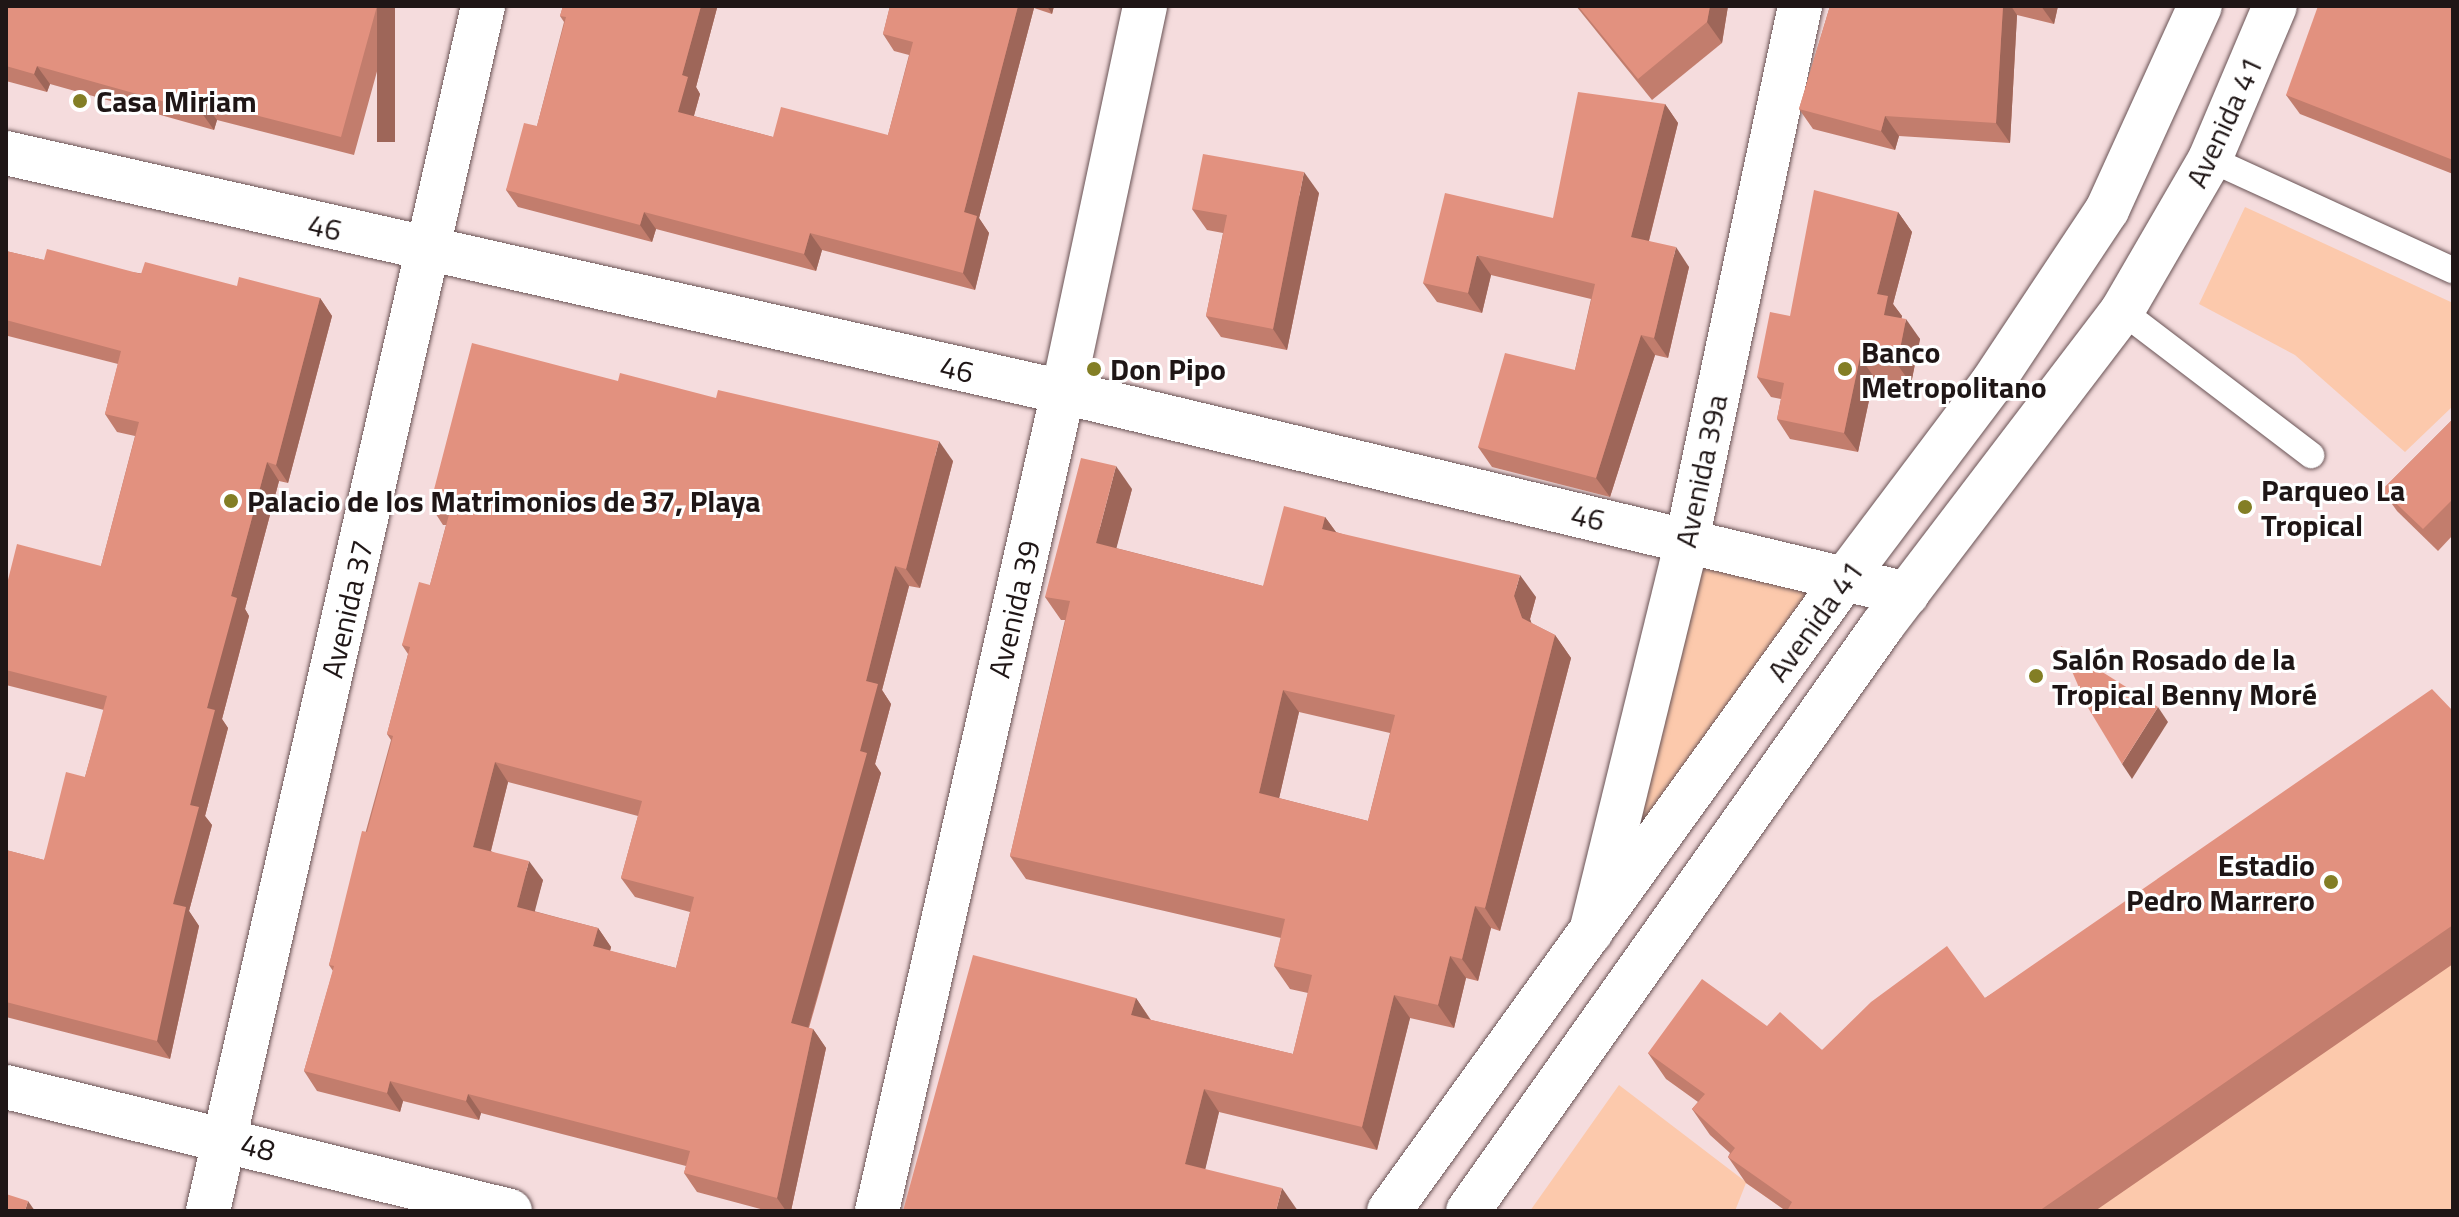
<!DOCTYPE html>
<html>
<head>
<meta charset="utf-8">
<style>
	body { margin:0 }
	#map { position:relative; width:2459px; height:1217px; overflow:hidden; background:#f5dcdd; font-family:"Titillium Web",sans-serif }
	div>[style] { position:absolute }
	.green>* { inset:0; background:#fcc9ac }
	.roads { filter:drop-shadow(0 0 2px #695355) drop-shadow(0 0 2px #695355) }
	.lane>* { height:26px; margin:-13px; padding:0 13px; transform-origin:13px; border-radius:13px; background:#fff }
	.street>* { height:44px; margin:-22px; padding:0 22px; transform-origin:22px; border-radius:22px; background:#fff }
	.primary>* { height:44px; margin:-22px; padding:0 22px; transform-origin:22px; border-radius:22px; background:#fff }
	.wall>* { inset:0; background:#c27d6d }
	.shaded-wall>* { inset:0; background:#9e6659; transform-origin:0 0 }
	.building>* { inset:0; background:#e2917f }
	.dots>* { width:22px; height:22px; translate:-50% -50%; box-sizing:border-box; border:4px solid #fff; border-radius:50% }
	span { translate:-50% -50%; white-space:nowrap; text-align:center; line-height:1.15; -webkit-text-stroke:6px #fff; paint-order:stroke }
	.poi-label { font-size:30px; color:#1f1616; font-weight:700 }
	.left { translate:0 -50%; text-align:left }
	.right { translate:-100% -50%; text-align:right }
	.street-label { font-size:30px; color:#1f1616 }
	.frame { position:absolute; inset:0; border:8px solid #1f1616; pointer-events:none }
</style>
</head>
<body>
<div id="map">
	<div class="green">
		<i style="clip-path:polygon(2245px 207px,2453px 303px,2453px 406px,2405px 452px,2295px 355px,2199px 304px)"></i>
		<i style="clip-path:polygon(1687px 540px,1846px 577px,1591px 933px)"></i>
		<i style="clip-path:polygon(2453px 718px,2453px 1211px,1786px 1211px,1746px 1183px,1735px 1211px,1530px 1211px,1619px 1085px,1746px 1182px,2003px 1024px)"></i>
	</div>
	<div class="roads">
		<div class="lane">
			<i style="left:2210px;top:159px;width:267px;rotate:24.6deg"></i>
			<i style="left:2122px;top:311px;width:238px;rotate:37.3deg"></i>
		</div>
		<div class="street">
			<i style="left:6px;top:153px;width:1084px;rotate:12.74deg"></i>
			<i style="left:1063px;top:392px;width:868px;rotate:13.46deg"></i>
			<i style="left:1591px;top:932px;width:404px;rotate:-76.2deg"></i>
			<i style="left:1687px;top:540px;width:546px;rotate:-78.05deg"></i>
			<i style="left:6px;top:1087px;width:519px;rotate:13.82deg"></i>
			<i style="left:208px;top:1211px;width:1236px;rotate:-77.14deg"></i>
			<i style="left:877px;top:1211px;width:840px;rotate:-77.2deg"></i>
			<i style="left:1063px;top:392px;width:395px;rotate:-78deg"></i>
		</div>
		<div class="primary">
			<i style="left:1389px;top:1211px;width:782px;rotate:-54.22deg"></i>
			<i style="left:1846px;top:577px;width:243px;rotate:-53deg"></i>
			<i style="left:1992px;top:383px;width:208px;rotate:-56.4deg"></i>
			<i style="left:2107px;top:210px;width:224px;rotate:-65.5deg"></i>
			<i style="left:1468px;top:1211px;width:717px;rotate:-54.71deg"></i>
			<i style="left:1882px;top:626px;width:396px;rotate:-52.7deg"></i>
			<i style="left:2122px;top:311px;width:176px;rotate:-59.9deg"></i>
			<i style="left:2210px;top:159px;width:166px;rotate:-67deg"></i>
		</div>
	</div>
	<div class="wall">
		<i style="clip-path:polygon(6px 6px,395px 6px,354px 155px,217px 120px,214px 130px,50px 84px,47px 92px,6px 81px)"></i>
		<i style="clip-path:polygon(563px 6px,716px 6px,717px 8px,696px 87px,700px 94px,694px 116px,773px 137px,888px 135px,909px 55px,894px 51px,883px 34px,890px 6px,1054px 6px,1052px 14px,1034px 8px,979px 218px,989px 233px,975px 290px,822px 250px,816px 271px,656px 229px,652px 242px,518px 207px,506px 190px,537px 126px,564px 22px,560px 16px)"></i>
		<i style="clip-path:polygon(1576px 6px,1728px 6px,1722px 43px,1652px 100px)"></i>
		<i style="clip-path:polygon(1830px 6px,2058px 6px,2054px 24px,2017px 15px,2010px 143px,1899px 136px,1895px 150px,1813px 129px,1799px 109px)"></i>
		<i style="clip-path:polygon(2453px 6px,2453px 174px,2300px 114px,2286px 95px)"></i>
		<i style="clip-path:polygon(1665px 104px,1678px 123px,1649px 241px,1689px 267px,1668px 358px,1655px 355px,1610px 497px,1492px 467px,1478px 447px,1575px 370px,1591px 299px,1491px 275px,1482px 313px,1437px 302px,1423px 283px,1553px 218px)"></i>
		<i style="clip-path:polygon(1319px 193px,1287px 350px,1221px 337px,1206px 316px,1223px 233px,1207px 230px,1192px 209px)"></i>
		<i style="clip-path:polygon(1898px 212px,1912px 232px,1893px 304px,1902px 316px,1901px 318px,1920px 339px,1911px 384px,1874px 377px,1858px 452px,1790px 439px,1777px 419px,1781px 399px,1771px 397px,1757px 377px)"></i>
		<i style="clip-path:polygon(6px 251px,44px 260px,320px 298px,332px 316px,288px 483px,279px 481px,245px 609px,249px 616px,222px 719px,228px 728px,205px 816px,212px 825px,189px 911px,199px 926px,170px 1059px,6px 1017px,6px 850px,44px 860px,85px 777px,104px 710px,6px 685px,6px 588px,101px 566px,135px 436px,117px 432px,105px 414px,118px 364px,8px 336px,6px 344px)"></i>
		<i style="clip-path:polygon(evenodd,618px 381px,953px 461px,920px 588px,909px 586px,882px 690px,891px 704px,875px 764px,881px 773px,809px 1028px,813px 1029px,826px 1048px,791px 1211px,768px 1211px,697px 1192px,684px 1173px,686px 1166px,481px 1113px,479px 1120px,403px 1101px,400px 1112px,317px 1091px,304px 1071px,333px 971px,329px 965px,391px 740px,387px 734px,408px 654px,402px 645px,430px 585px,446px 525px,443px 525px,430px 505px,618px 381px,508px 782px,638px 816px,621px 878px,635px 897px,690px 912px,676px 968px,610px 951px,611px 947px,598px 928px,534px 911px,543px 880px,491px 851px,508px 782px)"></i>
		<i style="clip-path:polygon(2453px 419px,2453px 535px,2438px 551px,2397px 511px,2382px 490px)"></i>
		<i style="clip-path:polygon(evenodd,1132px 489px,1116px 548px,1263px 586px,1325px 517px,1336px 532px,1536px 597px,1530px 619px,1531px 623px,1555px 635px,1571px 658px,1500px 931px,1491px 928px,1478px 981px,1466px 978px,1454px 1028px,1410px 1018px,1377px 1150px,1219px 1112px,1205px 1169px,903px 1211px,1136px 998px,1151px 1020px,1293px 1054px,1308px 993px,1290px 989px,1274px 966px,1281px 938px,1026px 879px,1010px 856px,1065px 620px,1061px 620px,1045px 597px,1132px 489px,1299px 712px,1390px 733px,1368px 821px,1279px 798px,1299px 712px)"></i>
		<i style="clip-path:polygon(2453px 711px,2453px 964px,2095px 1211px,1786px 1211px,1746px 1183px,1728px 1157px,1730px 1153px,1710px 1135px,1692px 1109px,1698px 1102px,1666px 1079px,1648px 1053px,1767px 1026px,1822px 1050px,1985px 998px)"></i>
	</div>
	<div class="shaded-wall">
		<i style="left:377px;top:6px;width:18px;height:136px"></i>
		<i style="clip-path:polygon(701px 6px,716px 6px,717px 8px,696px 87px,700px 94px,690px 129px,678px 112px,682px 75px)"></i>
		<i style="clip-path:polygon(1018px 6px,1032px 6px,1034px 8px,979px 218px,989px 233px,975px 290px,963px 273px,964px 212px)"></i>
		<i style="clip-path:polygon(1047px 6px,1054px 6px,1052px 14px)"></i>
		<i style="clip-path:polygon(1710px 6px,1728px 6px,1722px 43px,1707px 22px)"></i>
		<i style="clip-path:polygon(2003px 6px,2011px 6px,2017px 15px,2010px 143px,1996px 123px)"></i>
		<i style="clip-path:polygon(2041px 6px,2058px 6px,2054px 24px)"></i>
		<i style="clip-path:polygon(37px 66px,50px 84px,47px 92px,34px 74px)"></i>
		<i style="clip-path:polygon(204px 102px,217px 120px,214px 130px,201px 112px)"></i>
		<i style="clip-path:polygon(1665px 104px,1678px 123px,1645px 256px,1631px 237px)"></i>
		<i style="clip-path:polygon(1885px 116px,1899px 136px,1895px 150px,1881px 131px)"></i>
		<i style="clip-path:polygon(1304px 172px,1319px 193px,1287px 350px,1273px 329px)"></i>
		<i style="clip-path:polygon(644px 212px,656px 229px,652px 242px,640px 225px)"></i>
		<i style="clip-path:polygon(1898px 212px,1912px 232px,1893px 304px,1902px 316px,1898px 334px,1884px 315px,1877px 294px)"></i>
		<i style="clip-path:polygon(810px 233px,822px 250px,816px 271px,804px 254px)"></i>
		<i style="clip-path:polygon(1676px 247px,1689px 267px,1668px 358px,1654px 338px)"></i>
		<i style="clip-path:polygon(1477px 255px,1491px 275px,1482px 313px,1468px 293px)"></i>
		<i style="clip-path:polygon(320px 298px,332px 316px,288px 483px,276px 465px)"></i>
		<i style="clip-path:polygon(1906px 319px,1920px 339px,1911px 384px,1897px 364px)"></i>
		<i style="clip-path:polygon(1641px 335px,1655px 355px,1610px 497px,1596px 478px)"></i>
		<i style="clip-path:polygon(1860px 357px,1874px 377px,1858px 452px,1844px 433px)"></i>
		<i style="clip-path:polygon(939px 441px,953px 461px,920px 588px,906px 569px)"></i>
		<i style="clip-path:polygon(267px 462px,279px 481px,245px 609px,249px 616px,222px 719px,228px 728px,205px 816px,212px 825px,189px 911px,199px 926px,170px 1059px,157px 1041px,173px 904px,207px 708px,231px 596px)"></i>
		<i style="clip-path:polygon(1116px 466px,1132px 489px,1112px 565px,1096px 543px)"></i>
		<i style="clip-path:polygon(1325px 517px,1341px 539px,1322px 529px)"></i>
		<i style="clip-path:polygon(895px 566px,909px 586px,882px 690px,891px 704px,875px 764px,881px 773px,804px 1042px,791px 1023px,860px 751px,866px 681px)"></i>
		<i style="clip-path:polygon(1520px 575px,1536px 597px,1530px 619px,1538px 640px,1522px 618px,1514px 596px)"></i>
		<i style="clip-path:polygon(1555px 635px,1571px 658px,1500px 931px,1485px 908px)"></i>
		<i style="clip-path:polygon(1283px 690px,1299px 712px,1275px 816px,1259px 793px)"></i>
		<i style="clip-path:polygon(2158px 707px,2168px 722px,2132px 779px,2122px 764px)"></i>
		<i style="clip-path:polygon(495px 762px,508px 782px,487px 866px,473px 847px)"></i>
		<i style="clip-path:polygon(529px 861px,543px 880px,531px 926px,517px 907px)"></i>
		<i style="clip-path:polygon(1475px 906px,1491px 928px,1478px 981px,1462px 959px)"></i>
		<i style="clip-path:polygon(598px 928px,611px 947px,606px 966px,593px 946px)"></i>
		<i style="clip-path:polygon(1450px 956px,1466px 978px,1454px 1028px,1438px 1005px)"></i>
		<i style="clip-path:polygon(1394px 995px,1410px 1018px,1377px 1150px,1362px 1127px)"></i>
		<i style="clip-path:polygon(1136px 998px,1151px 1021px,1131px 1015px)"></i>
		<i style="clip-path:polygon(813px 1029px,826px 1048px,791px 1211px,786px 1211px,777px 1198px)"></i>
		<i style="clip-path:polygon(390px 1081px,403px 1101px,400px 1112px,387px 1093px)"></i>
		<i style="clip-path:polygon(1204px 1089px,1219px 1112px,1201px 1187px,1185px 1164px)"></i>
		<i style="clip-path:polygon(468px 1094px,481px 1113px,479px 1120px,466px 1101px)"></i>
		<i style="clip-path:polygon(1282px 1188px,1298px 1211px,1276px 1211px)"></i>
		<i style="clip-path:polygon(28px 1201px,35px 1211px,25px 1211px)"></i>
	</div>
	<div class="building">
		<i style="clip-path:polygon(6px 6px,377px 6px,341px 137px,204px 102px,201px 112px,37px 66px,34px 74px,6px 66px)"></i>
		<i style="clip-path:polygon(563px 6px,701px 6px,682px 75px,688px 77px,678px 112px,773px 137px,781px 107px,888px 135px,913px 42px,883px 34px,890px 6px,1018px 6px,964px 212px,977px 216px,963px 273px,810px 233px,804px 254px,644px 212px,640px 225px,506px 190px,524px 123px,537px 126px,566px 17px,560px 16px)"></i>
		<i style="clip-path:polygon(1578px 6px,1710px 6px,1707px 22px,1638px 79px)"></i>
		<i style="clip-path:polygon(1830px 6px,2003px 6px,1996px 123px,1885px 116px,1881px 131px,1799px 109px)"></i>
		<i style="clip-path:polygon(2318px 6px,2453px 6px,2453px 160px,2286px 95px)"></i>
		<i style="clip-path:polygon(1578px 92px,1665px 104px,1631px 237px,1676px 247px,1654px 338px,1641px 335px,1596px 478px,1478px 447px,1505px 353px,1575px 370px,1595px 284px,1477px 255px,1468px 293px,1423px 283px,1445px 193px,1553px 218px)"></i>
		<i style="clip-path:polygon(1203px 154px,1304px 172px,1273px 329px,1206px 316px,1227px 215px,1192px 209px)"></i>
		<i style="clip-path:polygon(1814px 190px,1898px 212px,1877px 294px,1888px 296px,1884px 315px,1906px 319px,1897px 364px,1860px 357px,1844px 433px,1777px 419px,1784px 383px,1757px 377px,1770px 312px,1790px 316px)"></i>
		<i style="clip-path:polygon(47px 249px,141px 274px,145px 262px,237px 286px,239px 277px,320px 298px,276px 465px,267px 462px,231px 596px,237px 598px,207px 708px,215px 710px,190px 805px,199px 807px,173px 904px,186px 907px,157px 1041px,6px 1002px,6px 850px,44px 860px,66px 772px,85px 777px,107px 696px,6px 670px,6px 588px,17px 544px,101px 566px,139px 422px,105px 414px,121px 351px,6px 320px,6px 251px,44px 260px)"></i>
		<i style="clip-path:polygon(evenodd,472px 343px,618px 381px,620px 373px,716px 398px,718px 390px,939px 441px,906px 569px,895px 566px,866px 681px,878px 684px,860px 751px,867px 753px,791px 1023px,813px 1029px,777px 1198px,684px 1173px,690px 1151px,468px 1094px,466px 1101px,390px 1081px,387px 1093px,304px 1071px,334px 966px,329px 965px,362px 831px,367px 832px,393px 736px,387px 734px,410px 647px,402px 645px,419px 582px,430px 585px,450px 511px,430px 505px,472px 343px,495px 762px,642px 801px,621px 878px,694px 897px,676px 968px,593px 946px,598px 928px,517px 907px,529px 861px,473px 847px,495px 762px)"></i>
		<i style="clip-path:polygon(2453px 419px,2453px 499px,2423px 529px,2382px 490px)"></i>
		<i style="clip-path:polygon(evenodd,1081px 458px,1116px 466px,1096px 543px,1263px 586px,1284px 506px,1325px 517px,1322px 529px,1520px 575px,1514px 596px,1522px 618px,1555px 635px,1485px 908px,1475px 906px,1462px 959px,1450px 956px,1438px 1005px,1394px 995px,1362px 1127px,1204px 1089px,1185px 1164px,1282px 1188px,1276px 1211px,903px 1211px,973px 955px,1136px 998px,1131px 1015px,1293px 1054px,1312px 975px,1274px 966px,1285px 919px,1010px 856px,1070px 601px,1045px 597px,1081px 458px,1283px 690px,1395px 715px,1368px 821px,1259px 793px,1283px 690px)"></i>
		<i style="clip-path:polygon(2061px 646px,2158px 707px,2122px 764px,2087px 706px)"></i>
		<i style="clip-path:polygon(2432px 689px,2453px 711px,2453px 925px,2039px 1211px,1787px 1211px,1792px 1202px,1728px 1157px,1735px 1148px,1692px 1109px,1705px 1094px,1648px 1053px,1702px 979px,1767px 1026px,1780px 1012px,1822px 1050px,1871px 1002px,1947px 946px,1985px 998px)"></i>
		<i style="clip-path:polygon(6px 1194px,28px 1201px,25px 1211px,6px 1211px)"></i>
	</div>
	<div class="dots">
		<i style="left:80px;top:101px;background:#837e25"></i>
		<i style="left:1094px;top:369px;background:#837e25"></i>
		<i style="left:1845px;top:369px;background:#837e25"></i>
		<i style="left:231px;top:501px;background:#837e25"></i>
		<i style="left:2245px;top:507px;background:#837e25"></i>
		<i style="left:2036px;top:676px;background:#837e25"></i>
		<i style="left:2331px;top:882px;background:#837e25"></i>
	</div>
	<div class="poi-label">
		<span class="left" style="left:96px;top:101px">Casa Miriam</span>
		<span class="left" style="left:1861px;top:369px">Banco<br>Metropolitano</span>
		<span class="left" style="left:1110px;top:369px">Don Pipo</span>
		<span class="left" style="left:2261px;top:507px">Parqueo La<br>Tropical</span>
		<span class="left" style="left:247px;top:501px">Palacio de los Matrimonios de 37, Playa</span>
		<span class="left" style="left:2052px;top:676px">Salón Rosado de la<br>Tropical Benny Moré</span>
		<span class="right" style="left:2315px;top:882px">Estadio<br>Pedro Marrero</span>
	</div>
	<div class="street-label">
		<span style="left:2224px;top:122px;rotate:-65deg">Avenida 41</span>
		<span style="left:325px;top:227px;rotate:13deg">46</span>
		<span style="left:957px;top:369px;rotate:13deg">46</span>
		<span style="left:1701px;top:471px;rotate:-78deg">Avenida 39a</span>
		<span style="left:1588px;top:517px;rotate:13deg">46</span>
		<span style="left:347px;top:609px;rotate:-77deg">Avenida 37</span>
		<span style="left:1014px;top:609px;rotate:-77deg">Avenida 39</span>
		<span style="left:1815px;top:621px;rotate:-54deg">Avenida 41</span>
		<span style="left:258px;top:1147px;rotate:14deg">48</span>
	</div>
	<div class="frame"></div>
</div>
</body>
</html>
